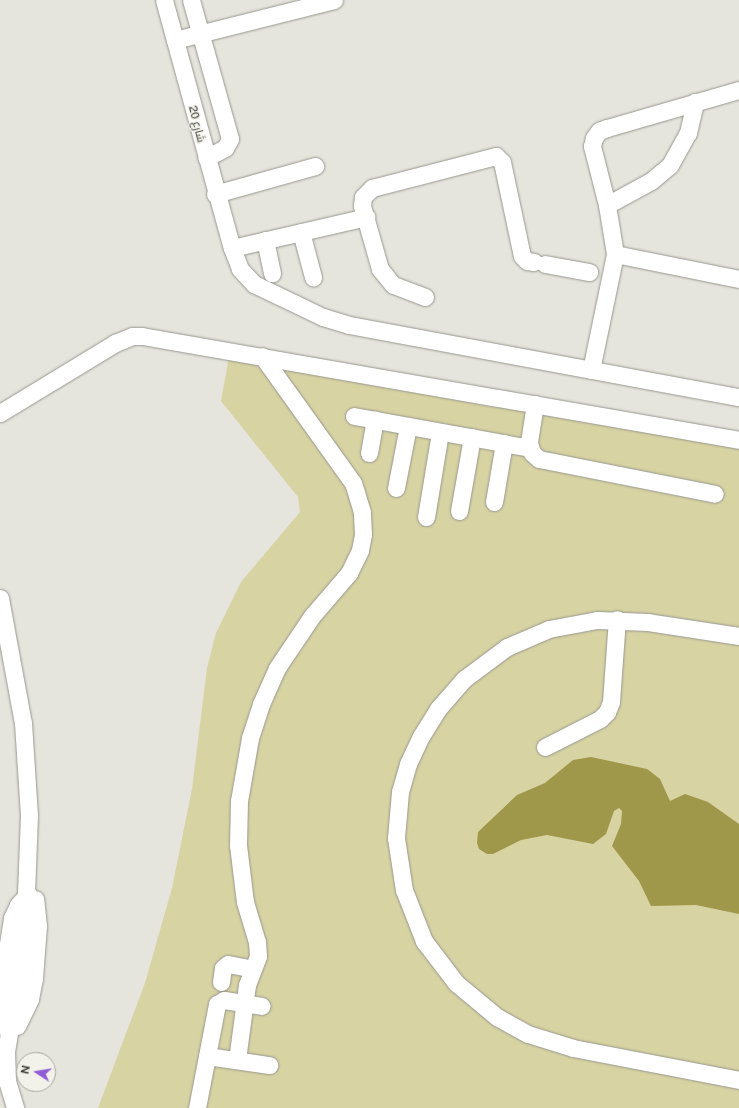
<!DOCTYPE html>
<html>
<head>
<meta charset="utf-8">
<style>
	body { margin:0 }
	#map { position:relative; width:739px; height:1108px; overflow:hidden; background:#e5e4dd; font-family:"Public Sans",Cairo,sans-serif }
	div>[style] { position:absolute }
	.green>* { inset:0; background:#d8d3a3 }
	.water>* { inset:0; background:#9f974a }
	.roads { filter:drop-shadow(0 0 1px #97978f) drop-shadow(0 0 1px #97978f) }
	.minor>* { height:17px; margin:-8.5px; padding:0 8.5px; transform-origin:8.5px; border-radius:8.5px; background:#fff }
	span { translate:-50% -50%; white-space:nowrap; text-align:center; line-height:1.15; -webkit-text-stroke:3px #f2f2ea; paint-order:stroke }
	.street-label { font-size:11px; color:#3c3c39 }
	.north { position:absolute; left:16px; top:1052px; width:40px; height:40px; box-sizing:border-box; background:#f2f2ea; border:1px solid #a9a9a3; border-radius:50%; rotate:282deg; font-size:11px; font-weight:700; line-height:16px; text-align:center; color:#3c3c39 }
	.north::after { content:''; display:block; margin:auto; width:14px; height:18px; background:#915dd6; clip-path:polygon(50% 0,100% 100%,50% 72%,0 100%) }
</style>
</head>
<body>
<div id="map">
	<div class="green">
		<i style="clip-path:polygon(229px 357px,739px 447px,739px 1108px,98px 1108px,145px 983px,172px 888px,192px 789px,207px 668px,216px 633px,241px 582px,300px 512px,298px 497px,221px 401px)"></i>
	</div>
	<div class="water">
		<i style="clip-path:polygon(591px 757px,647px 769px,660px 779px,670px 801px,685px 794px,708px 802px,739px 824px,739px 914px,696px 905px,651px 906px,639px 881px,612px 846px,621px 824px,622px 811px,619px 808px,614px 811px,606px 834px,593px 844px,547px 835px,521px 840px,493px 854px,487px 854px,479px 849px,477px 843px,478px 832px,517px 795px,545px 783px,573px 760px)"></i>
	</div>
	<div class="roads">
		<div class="minor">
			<i style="left:164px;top:0;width:257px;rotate:74.7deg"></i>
			<i style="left:232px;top:248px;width:22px;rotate:69deg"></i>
			<i style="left:240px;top:269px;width:21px;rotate:47deg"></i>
			<i style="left:254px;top:284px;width:76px;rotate:25.6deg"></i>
			<i style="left:323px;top:317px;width:27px;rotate:17deg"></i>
			<i style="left:349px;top:325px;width:397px;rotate:10.5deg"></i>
			<i style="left:191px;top:0;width:144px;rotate:74.3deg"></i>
			<i style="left:230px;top:139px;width:10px;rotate:119deg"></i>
			<i style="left:225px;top:148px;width:21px;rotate:152deg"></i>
			<i style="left:175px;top:40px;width:164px;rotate:-14.1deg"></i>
			<i style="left:215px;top:194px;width:104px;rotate:-15.6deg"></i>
			<i style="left:607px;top:205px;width:50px;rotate:-28.6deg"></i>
			<i style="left:651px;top:181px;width:25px;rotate:-40deg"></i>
			<i style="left:670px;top:165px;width:37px;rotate:-61deg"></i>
			<i style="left:688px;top:133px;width:32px;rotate:-77deg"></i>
			<i style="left:301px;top:232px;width:47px;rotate:75.1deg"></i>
			<i style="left:265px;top:240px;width:34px;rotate:78deg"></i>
			<i style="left:232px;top:248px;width:138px;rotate:-13deg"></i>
			<i style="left:615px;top:254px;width:126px;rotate:11.4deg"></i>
			<i style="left:545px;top:264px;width:45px;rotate:10.3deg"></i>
			<i style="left:425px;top:297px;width:34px;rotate:-159deg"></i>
			<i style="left:393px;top:285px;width:21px;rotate:-129deg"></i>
			<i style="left:380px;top:269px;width:66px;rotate:-105.9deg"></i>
			<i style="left:362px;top:206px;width:9px;rotate:-84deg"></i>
			<i style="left:363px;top:197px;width:13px;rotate:-45deg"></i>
			<i style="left:372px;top:188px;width:128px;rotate:-14.5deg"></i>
			<i style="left:496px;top:156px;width:8px;rotate:45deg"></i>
			<i style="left:502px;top:162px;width:96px;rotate:78deg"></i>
			<i style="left:522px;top:256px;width:7px;rotate:45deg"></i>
			<i style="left:527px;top:261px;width:7px;rotate:8deg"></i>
			<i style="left:591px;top:370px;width:118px;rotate:-78.3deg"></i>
			<i style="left:615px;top:254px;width:50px;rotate:-99.3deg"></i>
			<i style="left:607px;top:205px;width:61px;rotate:-104.3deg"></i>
			<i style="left:592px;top:146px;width:8px;rotate:-76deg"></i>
			<i style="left:594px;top:138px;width:9px;rotate:-54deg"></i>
			<i style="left:599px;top:131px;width:9px;rotate:-21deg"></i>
			<i style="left:607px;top:128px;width:137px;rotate:-16.1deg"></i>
			<i style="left:535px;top:404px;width:39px;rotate:99deg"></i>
			<i style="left:529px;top:443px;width:10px;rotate:73deg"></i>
			<i style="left:532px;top:453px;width:9px;rotate:41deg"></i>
			<i style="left:539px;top:459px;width:179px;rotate:11.2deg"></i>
			<i style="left:0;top:413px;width:135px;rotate:-31.3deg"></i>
			<i style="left:115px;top:343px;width:18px;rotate:-22deg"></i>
			<i style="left:132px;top:336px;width:10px"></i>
			<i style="left:142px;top:336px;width:606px;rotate:9.88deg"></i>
			<i style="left:354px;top:416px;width:179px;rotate:10.3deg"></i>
			<i style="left:369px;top:453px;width:34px;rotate:-80deg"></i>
			<i style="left:396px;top:488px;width:63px;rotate:-79deg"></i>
			<i style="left:494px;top:502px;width:60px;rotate:-80.4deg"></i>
			<i style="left:459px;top:511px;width:75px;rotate:-80deg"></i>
			<i style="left:426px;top:517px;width:86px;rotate:-80.6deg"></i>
			<i style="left:0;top:598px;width:127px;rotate:79.6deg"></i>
			<i style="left:23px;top:723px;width:92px;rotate:86.3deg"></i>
			<i style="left:29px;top:815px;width:129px;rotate:92.2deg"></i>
			<i style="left:24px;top:944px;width:109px;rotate:99.5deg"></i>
			<i style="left:6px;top:1051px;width:30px;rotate:88deg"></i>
			<i style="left:7px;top:1081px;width:28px;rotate:73deg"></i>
			<i style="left:739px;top:636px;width:92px;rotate:-171.3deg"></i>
			<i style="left:648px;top:622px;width:51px;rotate:-177.8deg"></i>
			<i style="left:597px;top:620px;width:49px;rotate:169.4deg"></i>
			<i style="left:549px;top:629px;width:46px;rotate:156.8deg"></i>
			<i style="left:507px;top:647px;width:54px;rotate:143.3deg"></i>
			<i style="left:464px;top:679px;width:40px;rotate:131deg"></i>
			<i style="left:438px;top:709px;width:32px;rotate:122deg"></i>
			<i style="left:421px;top:736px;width:31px;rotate:115deg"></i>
			<i style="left:408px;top:764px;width:29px;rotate:106deg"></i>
			<i style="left:400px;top:792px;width:46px;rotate:95deg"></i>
			<i style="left:396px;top:838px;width:53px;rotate:81.3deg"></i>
			<i style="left:404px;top:890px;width:55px;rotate:68.6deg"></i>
			<i style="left:424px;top:941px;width:53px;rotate:52.7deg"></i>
			<i style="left:456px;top:983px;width:53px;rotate:39.7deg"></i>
			<i style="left:497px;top:1017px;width:35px;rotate:29deg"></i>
			<i style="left:528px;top:1034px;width:47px;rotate:17.3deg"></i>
			<i style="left:573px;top:1048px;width:169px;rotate:10.9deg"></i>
			<i style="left:545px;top:747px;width:62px;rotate:-27deg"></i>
			<i style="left:600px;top:719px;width:10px;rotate:-45deg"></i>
			<i style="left:607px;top:712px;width:11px;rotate:-68deg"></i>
			<i style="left:611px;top:702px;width:83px;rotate:-85.9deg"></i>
			<i style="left:221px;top:982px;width:14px;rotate:-82deg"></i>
			<i style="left:223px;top:968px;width:6px;rotate:-39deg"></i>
			<i style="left:228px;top:964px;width:25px;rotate:11deg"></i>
			<i style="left:17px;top:1026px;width:30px;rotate:-64deg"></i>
			<i style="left:30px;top:999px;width:21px;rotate:-79deg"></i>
			<i style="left:34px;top:978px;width:52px;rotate:-85.6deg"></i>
			<i style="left:38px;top:926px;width:27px;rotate:-96deg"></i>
			<i style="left:8px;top:1032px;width:33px;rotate:-102deg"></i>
			<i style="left:1px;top:1000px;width:25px;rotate:-85deg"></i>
			<i style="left:3px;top:975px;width:58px;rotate:-81deg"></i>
			<i style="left:12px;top:918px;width:14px;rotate:-65deg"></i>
			<i style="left:18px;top:905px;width:15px;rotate:-48deg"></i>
			<i style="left:207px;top:1056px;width:63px;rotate:8.3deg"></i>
			<i style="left:237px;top:1060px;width:76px;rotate:-82.4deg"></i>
			<i style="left:247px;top:985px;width:31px;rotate:-69deg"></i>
			<i style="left:258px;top:956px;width:14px;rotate:-94deg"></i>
			<i style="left:257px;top:942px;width:42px;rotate:-106.7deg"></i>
			<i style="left:245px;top:902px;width:57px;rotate:-97deg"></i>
			<i style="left:238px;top:845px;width:44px;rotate:-88.7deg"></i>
			<i style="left:239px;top:801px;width:64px;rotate:-80.1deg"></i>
			<i style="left:250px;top:738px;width:36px;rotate:-72deg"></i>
			<i style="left:261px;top:704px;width:39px;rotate:-66deg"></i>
			<i style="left:277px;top:668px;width:63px;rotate:-56.1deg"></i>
			<i style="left:312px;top:616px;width:57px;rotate:-49.3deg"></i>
			<i style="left:349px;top:573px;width:25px;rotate:-64deg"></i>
			<i style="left:360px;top:550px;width:16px;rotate:-79deg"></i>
			<i style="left:363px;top:534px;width:22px;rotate:-93deg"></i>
			<i style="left:362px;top:512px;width:30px;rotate:-107deg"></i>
			<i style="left:353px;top:483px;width:156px;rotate:-125.6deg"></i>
			<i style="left:197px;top:1108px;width:106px;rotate:-79.1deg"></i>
			<i style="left:217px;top:1004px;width:8px;rotate:-30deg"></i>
			<i style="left:224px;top:1000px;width:38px;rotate:9deg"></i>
		</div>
	</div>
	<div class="street-label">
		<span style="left:197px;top:124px;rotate:76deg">شارع 20</span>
	</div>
	<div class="north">N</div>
</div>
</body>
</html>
